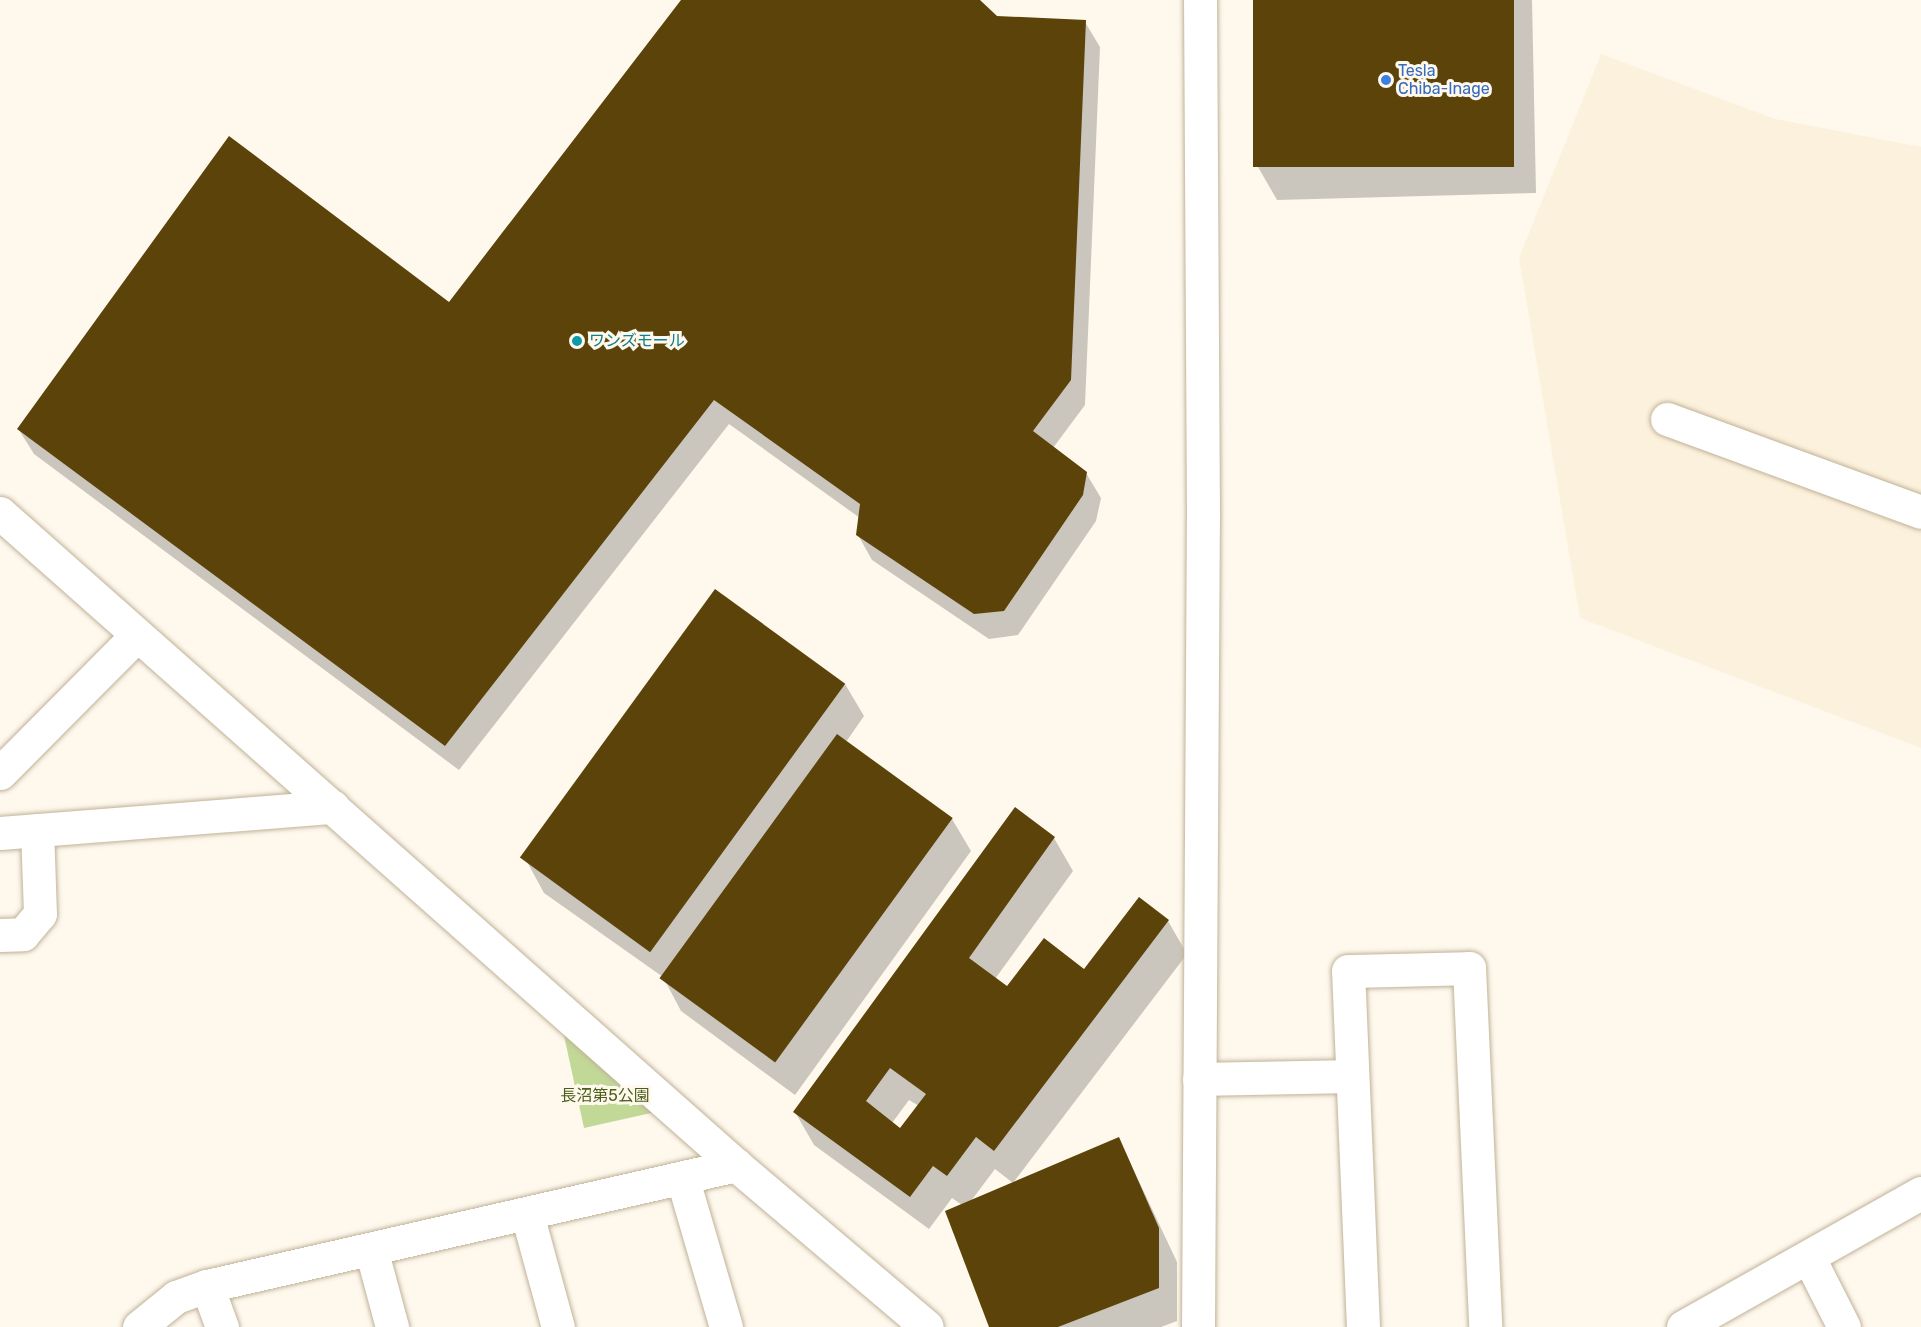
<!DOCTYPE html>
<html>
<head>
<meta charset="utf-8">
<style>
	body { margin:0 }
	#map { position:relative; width:1921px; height:1327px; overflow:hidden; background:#fef8ed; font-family:Rubik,"Noto Sans JP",sans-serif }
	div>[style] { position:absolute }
	.built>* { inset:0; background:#fcf1dc }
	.green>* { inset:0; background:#c2d897 }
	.shadow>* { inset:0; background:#0003 }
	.building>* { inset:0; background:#5c430a; transform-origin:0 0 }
	.roads { filter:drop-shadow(0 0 2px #c0b298) drop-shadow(0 0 2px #c0b298) }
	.street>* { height:33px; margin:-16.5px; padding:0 16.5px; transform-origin:16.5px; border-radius:16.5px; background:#fff }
	.secondary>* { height:33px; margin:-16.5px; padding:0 16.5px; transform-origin:16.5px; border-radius:16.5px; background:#fff }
	.dots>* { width:16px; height:16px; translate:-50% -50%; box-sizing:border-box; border:3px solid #fef8ed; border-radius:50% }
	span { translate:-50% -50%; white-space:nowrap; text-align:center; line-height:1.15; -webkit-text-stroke:6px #fef8ed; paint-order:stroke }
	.shop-label { font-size:16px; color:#366cbe }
	.left { translate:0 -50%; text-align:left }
	.culture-label { font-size:16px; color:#0d838f }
	.park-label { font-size:16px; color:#4c5e1a }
</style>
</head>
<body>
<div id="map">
	<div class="built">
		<i style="clip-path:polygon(1601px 54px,1775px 119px,1921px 147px,1921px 748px,1580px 618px,1519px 258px)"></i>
	</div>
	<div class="green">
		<i style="clip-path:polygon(560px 1017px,660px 1111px,584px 1128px)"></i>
	</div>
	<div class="shadow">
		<i style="clip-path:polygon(683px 0,978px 0,996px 18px,1085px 22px,1100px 47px,1085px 405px,1053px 448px,1086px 473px,1101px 498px,1096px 521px,1018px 635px,989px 639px,872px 560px,858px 535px,860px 518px,729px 424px,459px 770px,34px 454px,19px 430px,449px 305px)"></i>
		<i style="clip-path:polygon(1255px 0,1532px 0,1536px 193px,1277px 200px,1258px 167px)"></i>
		<i style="clip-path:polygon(845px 684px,864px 716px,846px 742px,952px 819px,971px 851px,795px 1095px,681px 1011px,663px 977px,544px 893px,526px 860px)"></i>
		<i style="clip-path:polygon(evenodd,1054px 838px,1073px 871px,995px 979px,1008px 988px,1084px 972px,1168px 921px,1187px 954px,1013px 1183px,995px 1169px,971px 1201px,1119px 1139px,1177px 1262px,1177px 1321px,1161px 1327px,991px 1327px,962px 1205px,952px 1198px,929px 1229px,814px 1145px,795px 1112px,1054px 838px,909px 1100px,919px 1106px,901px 1130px,892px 1123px,909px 1100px)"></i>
	</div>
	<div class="building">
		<i style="clip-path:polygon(681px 0,980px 0,997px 16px,1086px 20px,1071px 380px,1033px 431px,1087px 472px,1083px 495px,1004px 611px,974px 614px,856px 535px,860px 504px,714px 400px,445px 746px,17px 429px,229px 136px,449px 302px)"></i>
		<i style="left:1253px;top:0;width:261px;height:167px"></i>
		<i style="left:715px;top:589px;width:161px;height:332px;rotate:36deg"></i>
		<i style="left:837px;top:734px;width:143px;height:302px;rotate:36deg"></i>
		<i style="clip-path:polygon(evenodd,1015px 807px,1055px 837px,969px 958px,1007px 986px,1044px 938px,1084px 969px,1139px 897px,1169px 920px,994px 1151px,976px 1137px,947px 1176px,933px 1166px,910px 1197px,793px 1112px,1015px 807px,890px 1068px,926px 1094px,900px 1128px,866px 1101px,890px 1068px)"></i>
		<i style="clip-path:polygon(1119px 1137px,1159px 1228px,1159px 1288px,1058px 1327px,989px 1327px,945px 1211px)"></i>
	</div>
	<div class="roads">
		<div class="street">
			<i style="left:1667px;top:419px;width:270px;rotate:20.1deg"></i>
			<i style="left:0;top:513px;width:983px;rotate:41.54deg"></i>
			<i style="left:736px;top:1165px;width:250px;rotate:40.3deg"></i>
			<i style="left:0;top:773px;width:193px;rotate:-45.2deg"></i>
			<i style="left:0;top:833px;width:334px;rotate:-4.5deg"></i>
			<i style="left:0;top:935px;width:23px;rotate:-2deg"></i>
			<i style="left:23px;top:934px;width:26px;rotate:-50deg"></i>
			<i style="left:40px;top:914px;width:84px;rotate:-92deg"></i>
			<i style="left:1199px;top:1079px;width:152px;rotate:-1.1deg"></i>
			<i style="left:683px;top:1180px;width:153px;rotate:73.7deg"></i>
			<i style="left:527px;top:1214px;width:117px;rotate:74.7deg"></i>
			<i style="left:371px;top:1249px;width:81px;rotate:74.9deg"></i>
			<i style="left:1809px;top:1258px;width:77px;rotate:63.1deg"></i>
			<i style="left:207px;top:1286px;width:44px;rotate:69.9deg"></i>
			<i style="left:139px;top:1327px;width:48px;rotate:-39deg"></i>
			<i style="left:176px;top:1297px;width:33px;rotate:-20deg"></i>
			<i style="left:207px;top:1286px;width:543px;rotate:-12.88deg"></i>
			<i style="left:1363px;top:1327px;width:356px;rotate:-92.4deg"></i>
			<i style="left:1348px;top:971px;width:121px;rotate:-1.4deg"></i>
			<i style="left:1469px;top:968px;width:359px;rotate:87.4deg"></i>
			<i style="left:1683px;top:1327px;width:273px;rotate:-29.4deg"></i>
		</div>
		<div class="secondary">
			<i style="left:1198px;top:1327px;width:812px;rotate:-89.65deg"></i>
			<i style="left:1203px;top:515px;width:515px;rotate:-90.33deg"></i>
		</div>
	</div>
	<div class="dots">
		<i style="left:1386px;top:80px;background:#3f7fe0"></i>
		<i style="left:577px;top:341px;background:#0f9aa8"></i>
	</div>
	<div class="shop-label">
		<span class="left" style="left:1398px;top:80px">Tesla<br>Chiba-Inage</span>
	</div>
	<div class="culture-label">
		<span class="left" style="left:589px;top:341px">ワンズモール</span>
	</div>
	<div class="park-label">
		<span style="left:605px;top:1096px">長沼第5公園</span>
	</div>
</div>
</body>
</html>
